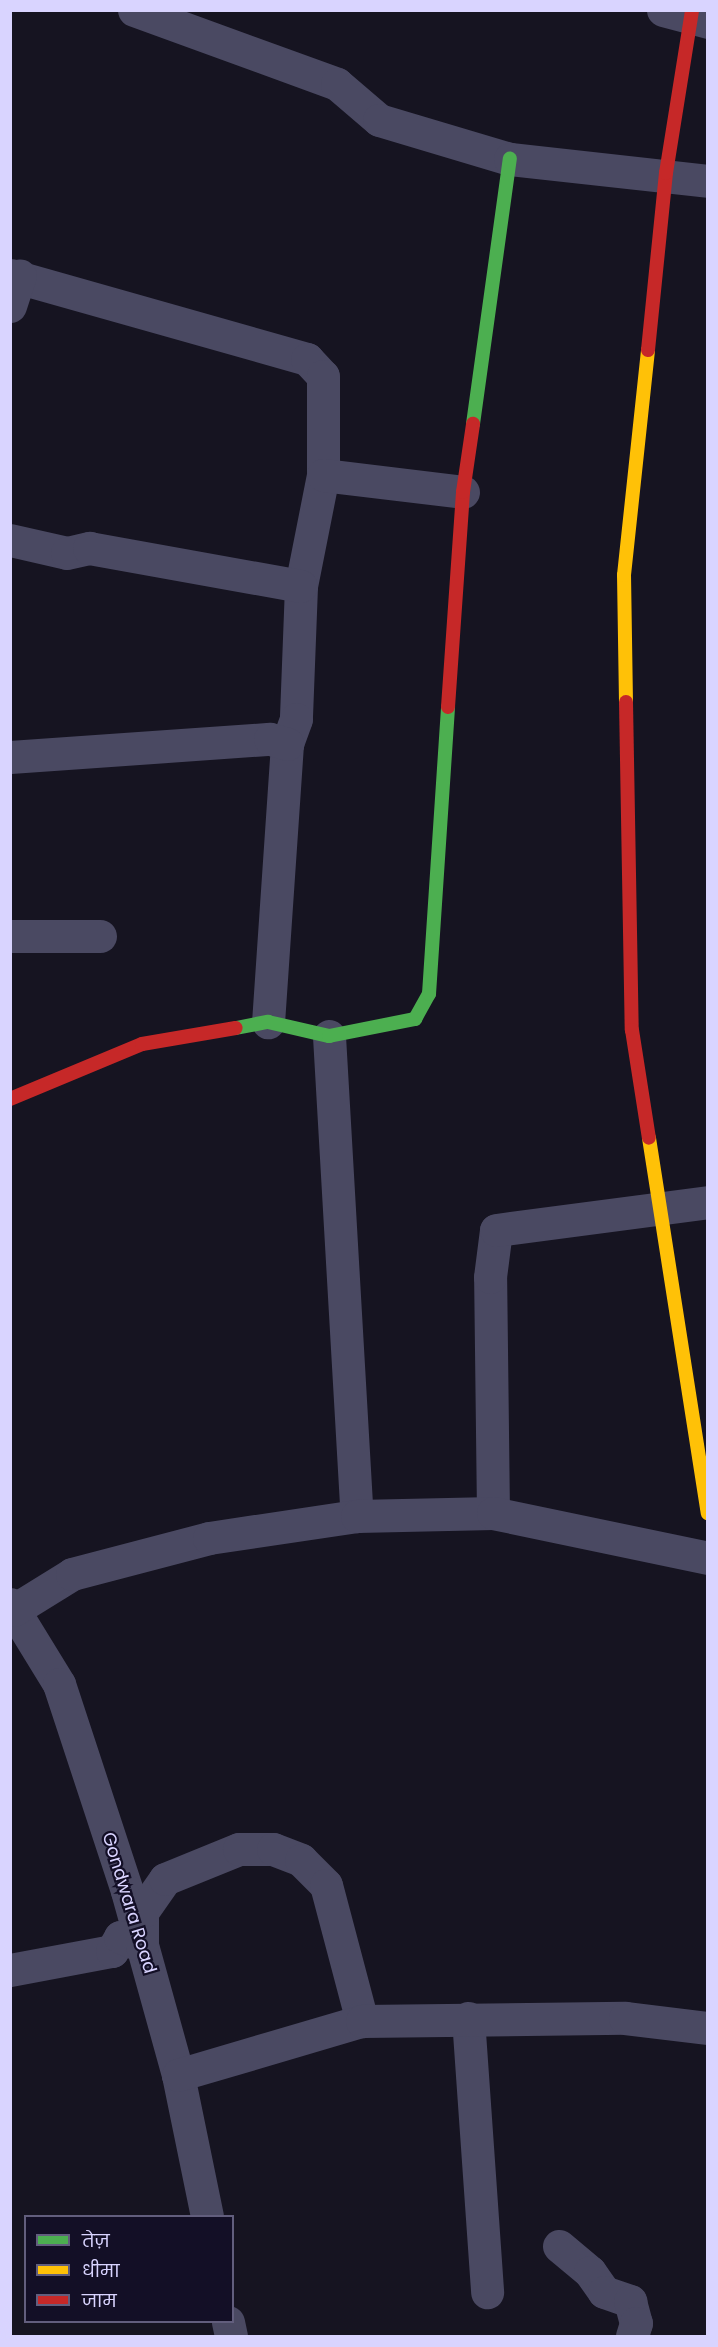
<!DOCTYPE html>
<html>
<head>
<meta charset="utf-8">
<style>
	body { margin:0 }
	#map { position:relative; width:718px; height:2347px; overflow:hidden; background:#161421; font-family:Poppins,"Noto Sans Devanagari",sans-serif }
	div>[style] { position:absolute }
	.street>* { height:33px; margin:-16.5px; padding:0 16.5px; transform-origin:16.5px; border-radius:16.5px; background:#4a4962 }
	.fast>* { height:14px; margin:-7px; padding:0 7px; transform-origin:7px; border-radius:7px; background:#4caf50 }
	.slow>* { height:14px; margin:-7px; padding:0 7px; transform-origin:7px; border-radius:7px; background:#ffc107 }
	.jam>* { height:14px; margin:-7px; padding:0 7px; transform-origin:7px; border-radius:7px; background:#c62828 }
	span { translate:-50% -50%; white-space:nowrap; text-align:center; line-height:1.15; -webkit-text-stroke:4.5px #130f26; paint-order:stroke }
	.street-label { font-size:18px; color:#d9d4ff }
	.frame { position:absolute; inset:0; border:12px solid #d9d4ff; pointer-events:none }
	.legend { position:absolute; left:24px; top:2215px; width:210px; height:108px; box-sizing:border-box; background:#130f26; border:2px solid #625e7d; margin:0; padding:8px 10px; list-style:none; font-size:18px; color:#d9d4ff }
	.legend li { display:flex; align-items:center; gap:12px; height:30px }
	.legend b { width:30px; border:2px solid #625e7d }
</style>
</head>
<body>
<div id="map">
	<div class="street">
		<i style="left:134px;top:10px;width:216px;rotate:20deg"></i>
		<i style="left:337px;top:84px;width:55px;rotate:40.6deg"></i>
		<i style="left:379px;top:120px;width:137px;rotate:16.6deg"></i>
		<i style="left:510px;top:159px;width:199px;rotate:6.3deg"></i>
		<i style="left:663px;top:10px;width:47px;rotate:14.9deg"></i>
		<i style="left:10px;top:275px;width:309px;rotate:15.8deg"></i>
		<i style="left:307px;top:359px;width:23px;rotate:47deg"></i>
		<i style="left:323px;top:376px;width:99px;rotate:90deg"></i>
		<i style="left:323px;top:475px;width:113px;rotate:101.2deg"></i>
		<i style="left:301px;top:586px;width:133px;rotate:92.2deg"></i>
		<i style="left:296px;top:719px;width:27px;rotate:110deg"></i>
		<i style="left:287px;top:744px;width:279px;rotate:93.9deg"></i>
		<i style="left:10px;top:306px;width:32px;rotate:-72deg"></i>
		<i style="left:323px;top:475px;width:141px;rotate:6.9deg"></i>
		<i style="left:10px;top:540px;width:58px;rotate:12.8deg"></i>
		<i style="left:67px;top:553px;width:23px;rotate:-13deg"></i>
		<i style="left:89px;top:548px;width:215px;rotate:10.2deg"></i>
		<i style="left:10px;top:757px;width:261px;rotate:-4deg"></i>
		<i style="left:270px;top:739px;width:18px;rotate:16deg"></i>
		<i style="left:10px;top:936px;width:90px"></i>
		<i style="left:329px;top:1036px;width:481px;rotate:86.7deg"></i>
		<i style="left:493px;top:1513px;width:236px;rotate:-90.7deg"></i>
		<i style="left:490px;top:1277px;width:47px;rotate:-82.7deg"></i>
		<i style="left:496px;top:1230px;width:214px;rotate:-7.5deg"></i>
		<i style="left:10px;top:1604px;width:94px;rotate:58.5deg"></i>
		<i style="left:59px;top:1684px;width:218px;rotate:71.8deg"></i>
		<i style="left:127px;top:1891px;width:191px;rotate:74.5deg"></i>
		<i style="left:178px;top:2075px;width:144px;rotate:78.4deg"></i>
		<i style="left:14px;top:1610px;width:68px;rotate:-31.8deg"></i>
		<i style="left:72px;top:1574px;width:142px;rotate:-14.7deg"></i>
		<i style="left:209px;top:1538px;width:150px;rotate:-8.5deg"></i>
		<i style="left:357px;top:1516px;width:136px;rotate:-1.3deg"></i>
		<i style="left:493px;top:1513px;width:220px;rotate:11.8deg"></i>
		<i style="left:10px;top:1970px;width:104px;rotate:-10.6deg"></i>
		<i style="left:112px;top:1951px;width:16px;rotate:-60deg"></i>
		<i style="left:120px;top:1937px;width:24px;rotate:22deg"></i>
		<i style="left:142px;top:1946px;width:34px;rotate:-90deg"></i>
		<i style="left:142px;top:1912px;width:40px;rotate:-55.1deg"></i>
		<i style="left:165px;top:1879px;width:80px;rotate:-22.1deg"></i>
		<i style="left:239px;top:1849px;width:34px"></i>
		<i style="left:273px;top:1849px;width:30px;rotate:21deg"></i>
		<i style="left:301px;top:1860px;width:35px;rotate:45deg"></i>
		<i style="left:326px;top:1885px;width:141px;rotate:75.2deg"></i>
		<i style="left:468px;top:2018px;width:275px;rotate:86deg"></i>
		<i style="left:178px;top:2075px;width:192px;rotate:-16.4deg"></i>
		<i style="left:362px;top:2021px;width:263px;rotate:-0.7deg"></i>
		<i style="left:625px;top:2018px;width:84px;rotate:6.9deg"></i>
		<i style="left:559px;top:2246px;width:40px;rotate:40deg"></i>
		<i style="left:590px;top:2272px;width:24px;rotate:55deg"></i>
		<i style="left:604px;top:2292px;width:28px;rotate:19deg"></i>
		<i style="left:630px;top:2301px;width:23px;rotate:75deg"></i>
		<i style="left:636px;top:2323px;width:14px;rotate:107deg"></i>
		<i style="left:228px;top:2322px;width:14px;rotate:78deg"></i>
	</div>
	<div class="fast">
		<i style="left:473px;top:424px;width:268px;rotate:-82.1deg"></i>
		<i style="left:236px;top:1028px;width:33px;rotate:-11deg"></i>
		<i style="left:268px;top:1022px;width:63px;rotate:12.9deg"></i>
		<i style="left:329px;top:1036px;width:88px;rotate:-11.2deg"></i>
		<i style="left:415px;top:1019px;width:29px;rotate:-61deg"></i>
		<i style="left:429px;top:994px;width:288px;rotate:-86.2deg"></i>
	</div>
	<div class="slow">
		<i style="left:626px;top:702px;width:127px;rotate:-90.9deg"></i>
		<i style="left:624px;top:575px;width:226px;rotate:-83.9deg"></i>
		<i style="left:649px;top:1138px;width:380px;rotate:81.1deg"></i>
	</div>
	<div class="jam">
		<i style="left:648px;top:350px;width:178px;rotate:-84.2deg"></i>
		<i style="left:666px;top:173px;width:165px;rotate:-80.9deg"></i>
		<i style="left:626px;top:702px;width:328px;rotate:89deg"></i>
		<i style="left:632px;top:1030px;width:109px;rotate:81.1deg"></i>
		<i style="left:448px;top:707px;width:216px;rotate:-86deg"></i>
		<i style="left:463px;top:492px;width:69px;rotate:-81.6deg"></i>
		<i style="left:10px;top:1099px;width:143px;rotate:-22.6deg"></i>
		<i style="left:142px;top:1044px;width:95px;rotate:-9.7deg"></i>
	</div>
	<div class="street-label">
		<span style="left:129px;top:1903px;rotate:73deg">Gondwara Road</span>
	</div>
	<div class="frame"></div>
	<ul class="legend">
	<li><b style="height:8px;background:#4caf50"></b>तेज़</li>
	<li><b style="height:8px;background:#ffc107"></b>धीमा</li>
	<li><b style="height:8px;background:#c62828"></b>जाम</li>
	</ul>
</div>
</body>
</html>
